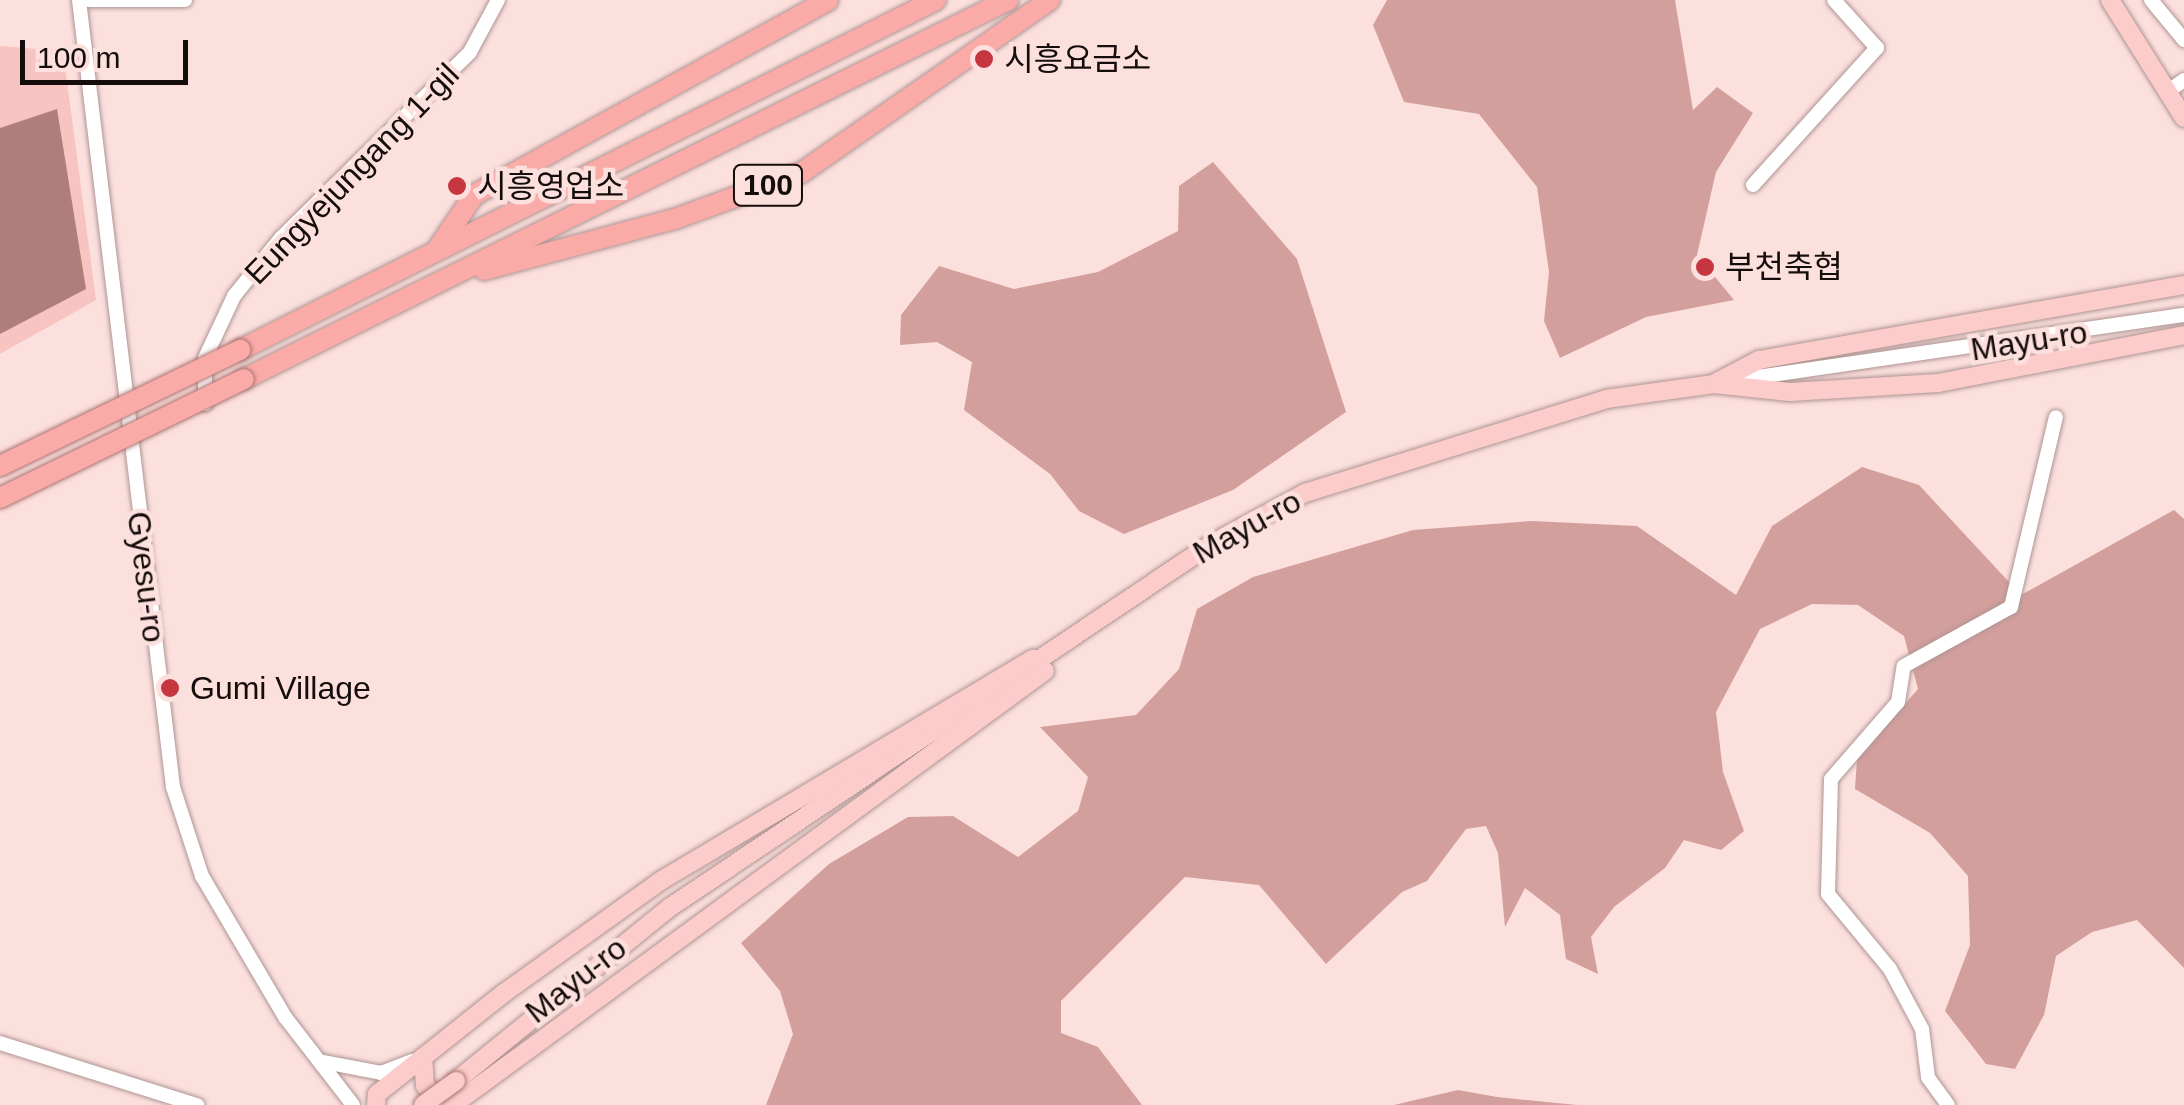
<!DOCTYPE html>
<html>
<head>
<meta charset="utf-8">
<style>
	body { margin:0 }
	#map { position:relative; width:2184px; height:1105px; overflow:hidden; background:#fce0de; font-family:Arial,"Noto Sans KR",sans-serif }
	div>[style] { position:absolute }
	.green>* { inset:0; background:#f8c4c1 }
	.forest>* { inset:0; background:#d39f9d }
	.water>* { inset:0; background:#af7d7b }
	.roads { filter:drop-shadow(0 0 2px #ae9593) drop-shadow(0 0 2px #ae9593) }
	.minor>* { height:14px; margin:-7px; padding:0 7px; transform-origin:7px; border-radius:7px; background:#fff }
	.major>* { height:18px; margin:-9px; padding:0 9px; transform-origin:9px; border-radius:9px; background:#fcccca }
	.highway>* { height:20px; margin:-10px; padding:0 10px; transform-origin:10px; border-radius:10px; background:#faaaa7 }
	.bridges { filter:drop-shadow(0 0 2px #aa7371) drop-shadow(0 0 2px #aa7371) }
	.major-bridge>* { height:18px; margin:-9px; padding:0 9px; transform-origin:9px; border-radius:9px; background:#fcccca }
	.highway-bridge>* { height:20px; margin:-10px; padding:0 10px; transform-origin:10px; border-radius:10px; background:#faaaa7 }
	.dots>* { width:28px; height:28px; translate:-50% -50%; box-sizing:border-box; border:5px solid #fce0de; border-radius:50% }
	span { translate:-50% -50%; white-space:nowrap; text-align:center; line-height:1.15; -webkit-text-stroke:9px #fce0de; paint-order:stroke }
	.shield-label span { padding:2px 8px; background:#fce0de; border:2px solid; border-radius:8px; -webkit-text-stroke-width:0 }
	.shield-label { font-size:30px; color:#150c0c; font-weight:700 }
	.poi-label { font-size:32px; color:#150c0c }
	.left { translate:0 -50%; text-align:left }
	.street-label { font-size:32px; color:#150c0c }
	.scale { position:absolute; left:20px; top:40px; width:168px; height:45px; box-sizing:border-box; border:5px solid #150c0c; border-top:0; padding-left:12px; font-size:30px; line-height:35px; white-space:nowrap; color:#150c0c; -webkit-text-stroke:8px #fce0de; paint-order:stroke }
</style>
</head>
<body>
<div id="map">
	<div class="green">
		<i style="clip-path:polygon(0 46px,63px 51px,96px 300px,0 354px)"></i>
	</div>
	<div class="forest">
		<i style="clip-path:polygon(1387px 0,1675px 0,1693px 110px,1717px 87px,1753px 113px,1716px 172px,1697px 255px,1734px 300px,1646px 317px,1560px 358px,1544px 321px,1549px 272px,1537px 187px,1479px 114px,1404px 102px,1373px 25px)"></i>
		<i style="clip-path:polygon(1213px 162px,1297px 259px,1346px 412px,1233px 490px,1124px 534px,1079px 511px,1050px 474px,964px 410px,972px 362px,937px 342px,900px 345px,901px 315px,939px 266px,1014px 289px,1098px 272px,1178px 231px,1179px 186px)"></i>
		<i style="clip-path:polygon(1862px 467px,1919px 485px,2021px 595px,2174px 510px,2184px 519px,2184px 968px,2137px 920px,2092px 932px,2056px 956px,2044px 1015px,2015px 1069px,1986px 1064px,1945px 1011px,1970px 945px,1968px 876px,1930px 833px,1855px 789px,1857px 759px,1918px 689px,1904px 636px,1858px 605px,1812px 604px,1760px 629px,1716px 712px,1723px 772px,1744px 831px,1721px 850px,1684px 840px,1665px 868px,1614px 907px,1591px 937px,1598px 974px,1566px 959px,1560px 915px,1525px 888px,1505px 927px,1498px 853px,1486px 826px,1466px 829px,1427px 881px,1402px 892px,1326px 964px,1259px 885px,1185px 877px,1061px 1001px,1061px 1033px,1098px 1047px,1142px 1105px,766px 1105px,793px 1034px,780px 991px,741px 943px,829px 864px,908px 817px,953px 816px,1018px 857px,1078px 811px,1088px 777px,1040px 727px,1136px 715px,1179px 669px,1197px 609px,1253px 577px,1413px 530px,1532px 521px,1637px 526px,1736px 595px,1772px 526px)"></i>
		<i style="clip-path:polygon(1458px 1090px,1497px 1097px,1577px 1105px,1394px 1105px)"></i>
	</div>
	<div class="water">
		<i style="clip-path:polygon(57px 109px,86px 289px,0 334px,0 128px)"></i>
	</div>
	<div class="roads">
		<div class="minor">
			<i style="left:79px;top:0;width:793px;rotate:83.19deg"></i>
			<i style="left:173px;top:787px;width:94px;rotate:72deg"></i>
			<i style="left:202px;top:876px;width:164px;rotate:59.5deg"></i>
			<i style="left:285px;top:1017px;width:111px;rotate:52.3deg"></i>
			<i style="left:89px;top:0;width:96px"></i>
			<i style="left:2151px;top:0;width:52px;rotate:50.5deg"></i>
			<i style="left:2167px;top:92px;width:21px;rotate:-35deg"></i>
			<i style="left:1753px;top:185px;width:185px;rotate:-47.9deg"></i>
			<i style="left:1877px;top:48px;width:64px;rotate:-131.9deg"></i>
			<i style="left:1730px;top:381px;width:459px;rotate:-8.3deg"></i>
			<i style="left:205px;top:404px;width:46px;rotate:-90deg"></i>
			<i style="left:205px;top:358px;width:68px;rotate:-64.9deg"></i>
			<i style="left:234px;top:296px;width:75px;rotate:-51deg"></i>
			<i style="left:281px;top:238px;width:265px;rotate:-44.5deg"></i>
			<i style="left:470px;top:52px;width:59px;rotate:-61.7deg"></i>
			<i style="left:0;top:1043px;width:207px;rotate:17.5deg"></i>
			<i style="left:324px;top:1062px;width:58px;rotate:10.9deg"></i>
			<i style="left:381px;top:1073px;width:34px;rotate:-21deg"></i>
			<i style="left:1948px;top:1105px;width:34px;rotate:-126deg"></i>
			<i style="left:1928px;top:1077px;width:48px;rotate:-97.1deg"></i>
			<i style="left:1922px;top:1029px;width:68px;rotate:-118.1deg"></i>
			<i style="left:1890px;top:969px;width:97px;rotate:-129.6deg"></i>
			<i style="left:1828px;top:894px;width:115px;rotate:-88.5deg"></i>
			<i style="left:1831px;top:779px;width:102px;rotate:-49deg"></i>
			<i style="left:1898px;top:702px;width:36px;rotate:-81deg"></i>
			<i style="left:1904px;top:666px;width:122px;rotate:-28.9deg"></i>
			<i style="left:2011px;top:607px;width:195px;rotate:-76.7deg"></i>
		</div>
		<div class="major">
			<i style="left:2110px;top:0;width:139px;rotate:57.9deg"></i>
			<i style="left:1715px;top:383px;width:50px;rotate:-27.6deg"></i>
			<i style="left:1759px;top:360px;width:432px;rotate:-10deg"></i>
			<i style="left:423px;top:1057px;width:29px;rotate:86deg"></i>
			<i style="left:425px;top:1086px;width:24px;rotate:38deg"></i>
			<i style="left:456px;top:1081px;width:274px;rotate:-39.1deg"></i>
			<i style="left:669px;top:908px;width:653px;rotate:-33.88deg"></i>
			<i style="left:1211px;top:544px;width:107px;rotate:-28.5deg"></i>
			<i style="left:1305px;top:493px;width:315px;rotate:-17.3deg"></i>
			<i style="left:1606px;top:399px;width:109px;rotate:-7.9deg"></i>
			<i style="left:1714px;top:384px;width:76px;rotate:6deg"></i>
			<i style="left:1790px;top:392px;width:148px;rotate:-3.5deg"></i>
			<i style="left:1938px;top:383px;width:251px;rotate:-11deg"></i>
			<i style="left:376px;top:1105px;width:11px;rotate:-85deg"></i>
			<i style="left:377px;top:1094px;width:162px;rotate:-38.5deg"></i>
			<i style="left:504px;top:993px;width:194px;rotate:-35.6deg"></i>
			<i style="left:662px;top:880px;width:432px;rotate:-30.8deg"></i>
			<i style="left:453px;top:1105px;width:734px;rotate:-36.25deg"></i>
		</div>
		<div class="highway">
			<i style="left:438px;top:248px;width:64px;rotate:-55.8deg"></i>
			<i style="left:474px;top:195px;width:404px;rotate:-28.8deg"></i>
			<i style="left:484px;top:270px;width:198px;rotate:-15deg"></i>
			<i style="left:675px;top:219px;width:134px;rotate:-20.1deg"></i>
			<i style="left:801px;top:173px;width:303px;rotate:-34.8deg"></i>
			<i style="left:240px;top:350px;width:779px;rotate:-26.7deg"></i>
			<i style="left:244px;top:379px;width:853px;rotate:-26.38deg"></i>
		</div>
	</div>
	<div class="bridges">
		<div class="major-bridge">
			<i style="left:423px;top:1105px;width:41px;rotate:-36deg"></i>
		</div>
		<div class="highway-bridge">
			<i style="left:0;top:466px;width:267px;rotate:-25.8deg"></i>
			<i style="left:0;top:498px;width:271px;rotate:-26deg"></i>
		</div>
	</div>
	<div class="dots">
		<i style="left:984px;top:59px;background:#c53640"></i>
		<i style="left:457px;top:186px;background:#c53640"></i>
		<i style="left:1705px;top:267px;background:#c53640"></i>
		<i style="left:170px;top:688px;background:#c53640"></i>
	</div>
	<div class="shield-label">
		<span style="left:768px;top:185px">100</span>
	</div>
	<div class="poi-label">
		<span class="left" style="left:1004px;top:59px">시흥요금소</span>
		<span class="left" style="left:477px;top:186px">시흥영업소</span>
		<span class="left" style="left:1725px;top:267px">부천축협</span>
		<span class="left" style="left:190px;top:688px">Gumi Village</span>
	</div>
	<div class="street-label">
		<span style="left:352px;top:174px;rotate:-46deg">Eungyejungang 1-gil</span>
		<span style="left:2029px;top:341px;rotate:-9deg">Mayu-ro</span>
		<span style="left:1247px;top:527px;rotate:-29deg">Mayu-ro</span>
		<span style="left:146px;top:577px;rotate:83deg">Gyesu-ro</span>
		<span style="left:576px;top:980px;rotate:-38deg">Mayu-ro</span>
	</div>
	<div class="scale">100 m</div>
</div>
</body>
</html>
